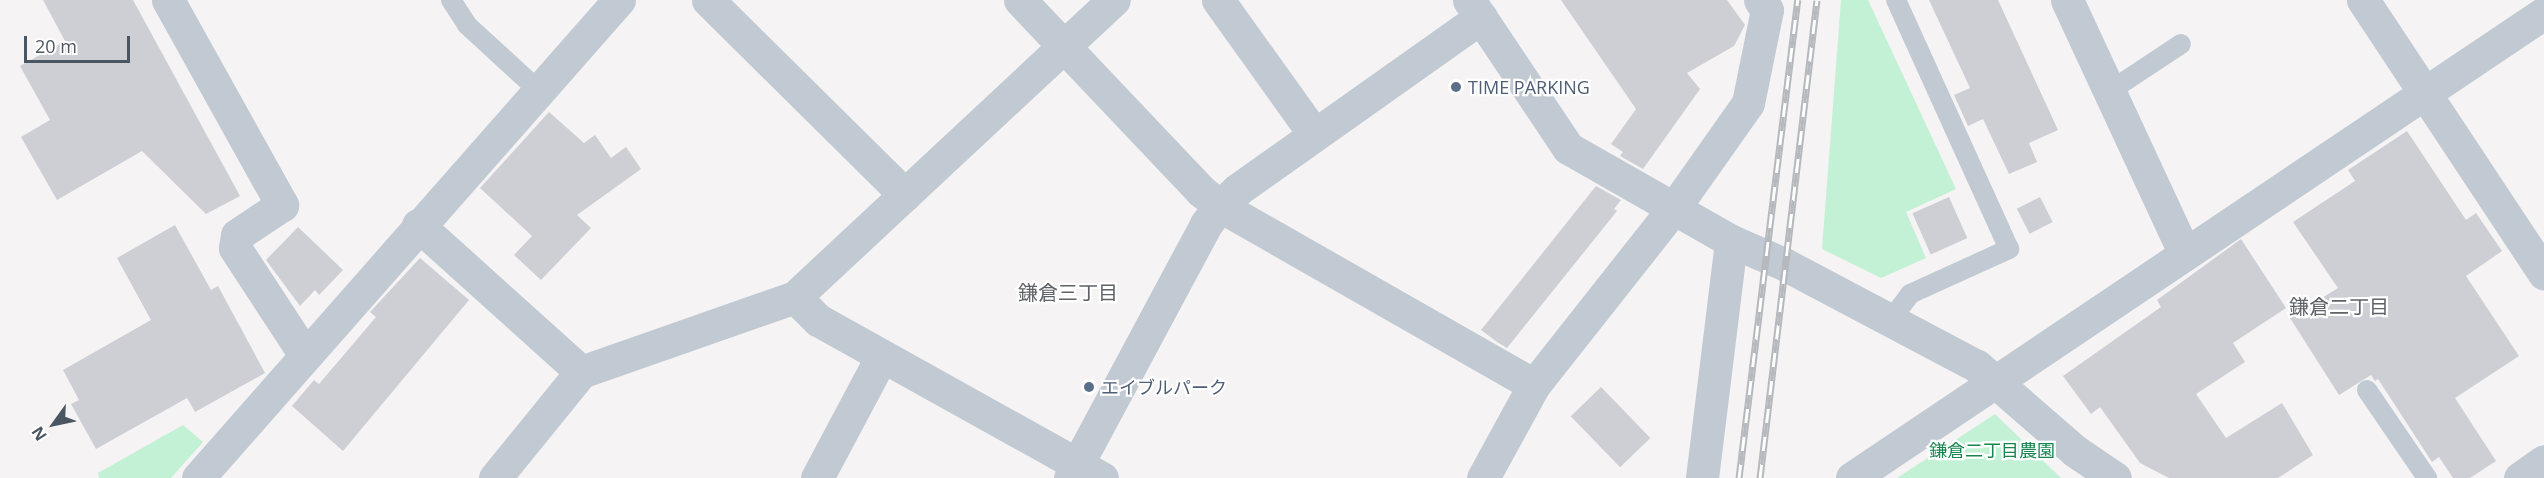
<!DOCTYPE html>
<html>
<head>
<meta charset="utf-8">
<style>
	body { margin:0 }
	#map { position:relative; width:2544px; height:478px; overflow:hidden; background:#f5f3f3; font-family:"Open Sans","Noto Sans JP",sans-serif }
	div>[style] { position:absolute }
	.green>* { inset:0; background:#c3f1d5 }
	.building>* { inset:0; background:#cdcfd5; transform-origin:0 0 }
	.service>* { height:20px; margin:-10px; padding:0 10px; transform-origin:10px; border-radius:10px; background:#c1cad2 }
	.minor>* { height:33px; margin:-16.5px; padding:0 16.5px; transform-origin:16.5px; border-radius:16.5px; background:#c1cad2 }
	.tertiary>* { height:33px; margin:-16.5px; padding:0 16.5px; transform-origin:16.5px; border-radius:16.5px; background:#c1cad2 }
	.rail>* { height:7px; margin-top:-3.5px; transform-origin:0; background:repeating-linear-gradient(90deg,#fff 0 14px,#b5b8bd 0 28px); box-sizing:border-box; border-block:2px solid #b5b8bd }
	.dots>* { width:16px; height:16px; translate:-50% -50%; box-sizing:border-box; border:3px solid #fff; border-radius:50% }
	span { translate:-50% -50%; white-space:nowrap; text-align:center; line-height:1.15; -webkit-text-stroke:4.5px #fff; paint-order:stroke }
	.service-label { font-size:18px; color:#4e5e75 }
	.left { translate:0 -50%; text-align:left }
	.park-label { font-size:18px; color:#17864f }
	.neighbourhood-label { font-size:20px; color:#5f6368 }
	.north { position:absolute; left:24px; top:394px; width:60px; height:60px; -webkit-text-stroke:4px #fff; paint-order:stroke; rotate:237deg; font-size:16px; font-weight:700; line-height:24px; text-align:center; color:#4a5661 }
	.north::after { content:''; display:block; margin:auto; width:21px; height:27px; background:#4a5661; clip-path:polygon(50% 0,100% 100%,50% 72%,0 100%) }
	.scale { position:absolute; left:24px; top:36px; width:106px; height:27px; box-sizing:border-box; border:3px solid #4a5661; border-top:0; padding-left:8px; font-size:18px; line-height:21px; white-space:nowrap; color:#4a5661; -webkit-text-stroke:4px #fff; paint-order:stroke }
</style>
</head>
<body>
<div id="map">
	<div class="green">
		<i style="clip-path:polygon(1841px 0,1868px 0,1956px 189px,1906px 212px,1926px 258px,1881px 278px,1822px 249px)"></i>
		<i style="clip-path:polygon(1995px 414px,2061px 478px,1897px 478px)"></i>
		<i style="clip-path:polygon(183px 425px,203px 442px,171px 478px,99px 478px,98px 473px)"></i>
	</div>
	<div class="building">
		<i style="clip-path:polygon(43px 0,133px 0,240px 196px,206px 214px,142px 151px,57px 200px,21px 137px,50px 120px,20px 66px,65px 41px)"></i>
		<i style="clip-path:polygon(1561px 0,1727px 0,1745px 25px,1734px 46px,1687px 73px,1700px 89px,1643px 169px,1620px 156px,1623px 152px,1611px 144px,1636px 109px)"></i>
		<i style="clip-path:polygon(1929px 0,1998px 0,2058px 130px,2029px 143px,2037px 162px,2009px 174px,1983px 119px,1968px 126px,1954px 95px,1970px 88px)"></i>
		<i style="clip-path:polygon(549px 112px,584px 143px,595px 135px,611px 158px,626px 147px,641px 169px,577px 215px,591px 228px,541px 280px,514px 255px,532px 236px,480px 188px)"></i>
		<i style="clip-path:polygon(2407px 131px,2466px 220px,2476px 213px,2502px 251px,2466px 276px,2519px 356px,2455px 398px,2496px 461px,2470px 478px,2453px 478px,2439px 457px,2432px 462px,2378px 379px,2375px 381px,2371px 375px,2339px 395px,2290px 318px,2338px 288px,2293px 222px,2355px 181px,2348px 170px)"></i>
		<i style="clip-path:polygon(1596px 186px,1621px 200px,1614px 209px,1617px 211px,1507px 348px,1497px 342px,1481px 330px)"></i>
		<i style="left:1949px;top:197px;width:45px;height:40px;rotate:66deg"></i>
		<i style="left:2040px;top:197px;width:28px;height:26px;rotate:63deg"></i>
		<i style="clip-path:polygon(175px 225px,211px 290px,218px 286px,265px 373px,195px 412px,187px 398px,96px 449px,71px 404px,79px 400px,63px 370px,151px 320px,117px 258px)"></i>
		<i style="clip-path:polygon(298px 227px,343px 270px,319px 295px,315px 290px,300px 306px,266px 260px)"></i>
		<i style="clip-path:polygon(2241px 239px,2286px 308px,2233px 343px,2245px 362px,2196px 394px,2226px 438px,2282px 403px,2313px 455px,2278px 478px,2169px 478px,2140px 463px,2100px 407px,2091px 414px,2063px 376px,2161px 307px,2157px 300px)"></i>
		<i style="clip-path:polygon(420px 258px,469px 300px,343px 451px,292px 406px,314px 380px,319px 384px,376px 317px,370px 312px)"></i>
		<i style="left:1601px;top:387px;width:71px;height:42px;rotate:46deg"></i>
	</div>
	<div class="service">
		<i style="left:451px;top:0;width:30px;rotate:57deg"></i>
		<i style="left:467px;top:25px;width:98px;rotate:42.5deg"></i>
		<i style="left:2110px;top:91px;width:85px;rotate:-33.5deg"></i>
		<i style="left:1890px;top:321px;width:34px;rotate:-53deg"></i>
		<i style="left:1910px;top:294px;width:109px;rotate:-24.4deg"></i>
		<i style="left:2009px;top:249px;width:273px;rotate:-114.4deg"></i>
		<i style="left:2367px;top:390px;width:107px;rotate:55.7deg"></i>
	</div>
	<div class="minor">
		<i style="left:168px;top:0;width:235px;rotate:60.9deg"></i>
		<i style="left:282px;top:205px;width:54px;rotate:146.3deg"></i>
		<i style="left:237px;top:235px;width:13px;rotate:99deg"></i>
		<i style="left:235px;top:248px;width:128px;rotate:56.8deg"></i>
		<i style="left:708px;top:0;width:277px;rotate:44.7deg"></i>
		<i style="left:1020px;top:0;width:263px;rotate:46.5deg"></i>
		<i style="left:1201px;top:191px;width:24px;rotate:38deg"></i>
		<i style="left:1220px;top:206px;width:361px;rotate:29.7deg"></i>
		<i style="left:1218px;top:0;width:165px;rotate:54.4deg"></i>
		<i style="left:1469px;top:0;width:178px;rotate:56.2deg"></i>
		<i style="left:1568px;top:148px;width:188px;rotate:29.7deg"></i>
		<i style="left:1731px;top:241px;width:58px;rotate:23.5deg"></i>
		<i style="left:1784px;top:264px;width:218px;rotate:27.9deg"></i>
		<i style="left:1977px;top:366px;width:130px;rotate:40.9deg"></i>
		<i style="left:2075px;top:451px;width:48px;rotate:34deg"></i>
		<i style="left:2067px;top:0;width:280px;rotate:65.1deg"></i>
		<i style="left:2363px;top:0;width:328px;rotate:56.5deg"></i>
		<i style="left:1674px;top:208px;width:128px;rotate:-54.8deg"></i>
		<i style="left:1748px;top:103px;width:95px;rotate:-78.5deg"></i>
		<i style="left:1767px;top:10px;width:12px;rotate:-125deg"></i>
		<i style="left:418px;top:225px;width:219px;rotate:42deg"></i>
		<i style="left:795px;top:297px;width:33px;rotate:45deg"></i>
		<i style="left:818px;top:320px;width:325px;rotate:29.1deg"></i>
		<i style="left:495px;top:478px;width:136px;rotate:-50.9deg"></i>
		<i style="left:581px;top:372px;width:227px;rotate:-19.3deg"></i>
		<i style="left:795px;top:297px;width:436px;rotate:-43deg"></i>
		<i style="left:817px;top:478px;width:138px;rotate:-62deg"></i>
		<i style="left:1070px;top:478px;width:288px;rotate:-61.8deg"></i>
		<i style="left:1206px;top:224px;width:23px;rotate:-52deg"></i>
		<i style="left:1220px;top:206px;width:23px;rotate:-43deg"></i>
		<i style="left:1237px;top:190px;width:299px;rotate:-35.3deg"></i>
		<i style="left:1702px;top:478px;width:239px;rotate:-83deg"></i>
		<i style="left:1852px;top:478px;width:834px;rotate:-33.9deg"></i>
	</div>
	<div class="tertiary">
		<i style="left:198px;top:478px;width:637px;rotate:-48.63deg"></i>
		<i style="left:1483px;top:478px;width:106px;rotate:-61.3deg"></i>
		<i style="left:1534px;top:385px;width:226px;rotate:-51.7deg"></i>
		<i style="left:2520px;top:478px;width:29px;rotate:-35deg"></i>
	</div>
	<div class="rail">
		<i style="left:1739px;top:478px;width:482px;rotate:-83deg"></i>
		<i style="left:1760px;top:478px;width:481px;rotate:-83.2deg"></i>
	</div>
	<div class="dots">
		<i style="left:1456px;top:87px;background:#5c6f8a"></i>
		<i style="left:1089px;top:387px;background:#5c6f8a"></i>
	</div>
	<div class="service-label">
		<span class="left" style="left:1468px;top:87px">TIME PARKING</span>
		<span class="left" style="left:1101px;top:387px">エイブルパーク</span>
	</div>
	<div class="park-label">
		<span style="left:1992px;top:450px">鎌倉二丁目農園</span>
	</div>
	<div class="neighbourhood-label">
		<span style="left:1068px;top:292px">鎌倉三丁目</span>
		<span style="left:2339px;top:306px">鎌倉二丁目</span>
	</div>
	<div class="north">N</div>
	<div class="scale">20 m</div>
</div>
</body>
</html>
